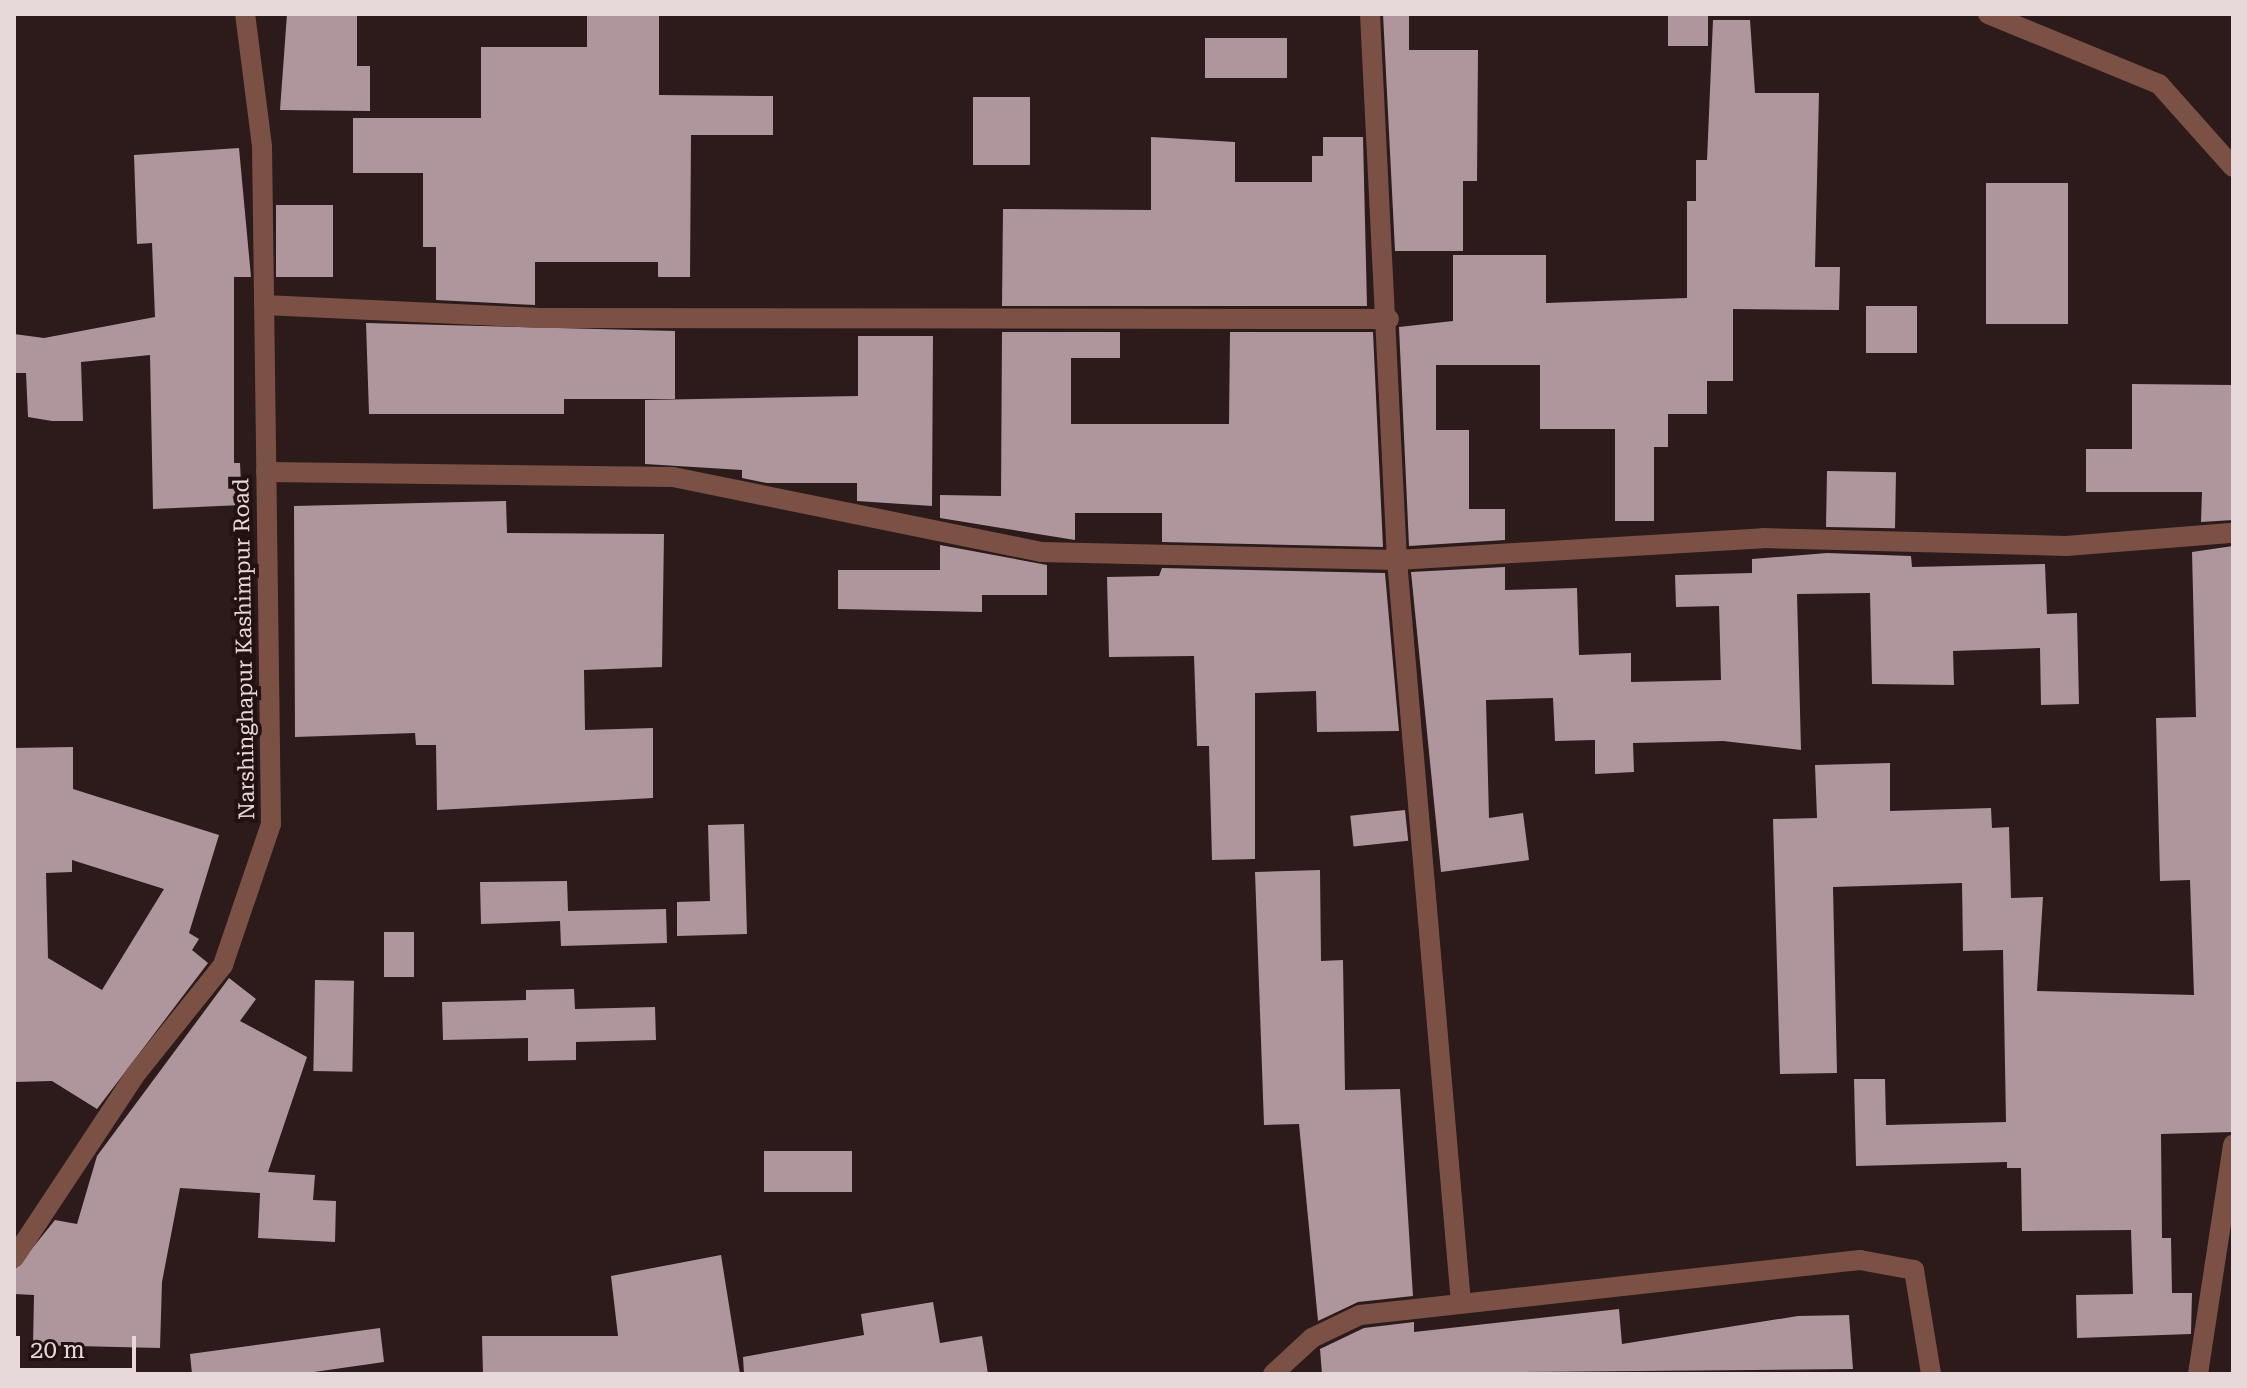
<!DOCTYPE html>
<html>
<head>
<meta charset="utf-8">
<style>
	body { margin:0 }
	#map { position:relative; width:2247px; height:1388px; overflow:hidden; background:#2d1a1a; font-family:"Roboto Serif",serif }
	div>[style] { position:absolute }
	.building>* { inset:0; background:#af969d; transform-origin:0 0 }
	.minor>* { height:20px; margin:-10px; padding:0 10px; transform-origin:10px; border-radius:10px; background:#7b5145 }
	span { translate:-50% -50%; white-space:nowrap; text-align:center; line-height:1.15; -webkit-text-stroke:8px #231111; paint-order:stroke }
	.street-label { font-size:22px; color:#e7d9d9 }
	.frame { position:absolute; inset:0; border:16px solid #e7d9d9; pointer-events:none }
	.scale { position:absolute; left:16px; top:1336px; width:120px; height:36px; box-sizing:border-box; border:4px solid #e7d9d9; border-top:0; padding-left:10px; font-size:24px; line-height:28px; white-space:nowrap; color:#e7d9d9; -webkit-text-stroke:6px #231111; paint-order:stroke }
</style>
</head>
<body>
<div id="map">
	<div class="building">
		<i style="clip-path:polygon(287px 14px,357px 14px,357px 66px,370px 66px,370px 111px,280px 110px)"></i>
		<i style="clip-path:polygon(587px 14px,659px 14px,659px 95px,773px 96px,773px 135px,691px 135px,690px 277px,658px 277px,658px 262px,535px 262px,535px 305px,436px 300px,436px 247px,423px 247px,423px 173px,353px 173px,353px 118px,481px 118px,481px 47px,587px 47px)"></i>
		<i style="clip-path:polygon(1383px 14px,1409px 14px,1409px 50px,1478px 50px,1477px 181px,1463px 181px,1463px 251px,1395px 251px)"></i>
		<i style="left:1668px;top:14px;width:40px;height:32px"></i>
		<i style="clip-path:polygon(1713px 20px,1750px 20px,1755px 93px,1819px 93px,1815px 267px,1840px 267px,1839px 310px,1733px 309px,1733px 381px,1707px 381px,1707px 414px,1668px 414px,1668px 447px,1654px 447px,1654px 521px,1615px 521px,1615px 429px,1540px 429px,1540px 365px,1436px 365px,1436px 430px,1469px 430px,1469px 509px,1505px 509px,1505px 540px,1409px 546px,1399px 327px,1453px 321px,1453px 255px,1546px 255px,1546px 303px,1687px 298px,1687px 201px,1696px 201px,1696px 160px,1707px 160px)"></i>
		<i style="left:1205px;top:38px;width:82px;height:40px"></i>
		<i style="left:973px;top:97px;width:57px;height:68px"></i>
		<i style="clip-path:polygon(1151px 137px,1235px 142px,1235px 182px,1312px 182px,1312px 156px,1323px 156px,1323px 137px,1363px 137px,1367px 306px,1002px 306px,1003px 209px,1151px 210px)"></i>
		<i style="clip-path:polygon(239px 148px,251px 277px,234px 277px,234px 463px,240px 463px,242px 505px,153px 509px,150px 355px,81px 362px,83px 421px,52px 421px,28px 417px,26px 373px,14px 373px,14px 334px,44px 338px,155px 317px,152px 243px,137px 244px,134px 155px)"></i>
		<i style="left:1986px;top:183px;width:82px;height:141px"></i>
		<i style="left:276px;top:205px;width:57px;height:72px"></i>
		<i style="left:1866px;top:306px;width:51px;height:47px"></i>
		<i style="clip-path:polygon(366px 323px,675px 331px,675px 399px,564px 399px,564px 414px,369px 414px)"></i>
		<i style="clip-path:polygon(1002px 332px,1120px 332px,1120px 358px,1071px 358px,1071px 424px,1229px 424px,1230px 332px,1373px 332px,1383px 547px,1162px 542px,1162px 513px,1075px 513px,1075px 540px,940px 518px,940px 495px,1001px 496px)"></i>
		<i style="clip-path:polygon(858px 336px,933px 336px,932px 506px,857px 501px,857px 483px,767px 483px,742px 478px,742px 470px,645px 464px,645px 400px,858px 396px)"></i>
		<i style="clip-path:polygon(2132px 384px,2233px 385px,2233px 520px,2201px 522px,2202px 492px,2086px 492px,2086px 449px,2132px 449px)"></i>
		<i style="left:1827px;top:471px;width:69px;height:56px;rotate:1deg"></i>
		<i style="clip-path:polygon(506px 501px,507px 533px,664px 534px,662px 667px,584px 670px,585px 730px,653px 728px,653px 798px,437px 810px,436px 745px,416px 745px,415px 733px,295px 737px,294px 506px)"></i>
		<i style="clip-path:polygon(940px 545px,1047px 565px,1047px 595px,982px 595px,982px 612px,838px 609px,838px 570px,940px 570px)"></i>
		<i style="clip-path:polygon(2233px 546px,2233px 1132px,2161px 1134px,2162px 1238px,2171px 1238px,2172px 1293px,2192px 1293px,2191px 1334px,2077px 1338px,2076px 1295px,2133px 1294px,2131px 1230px,2022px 1231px,2021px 1168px,2007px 1168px,2007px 1162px,1856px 1166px,1854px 1079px,1885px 1079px,1886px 1125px,2006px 1122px,2003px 950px,1963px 951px,1962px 883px,1833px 887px,1837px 1073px,1780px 1074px,1773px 819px,1817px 818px,1815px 765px,1890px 763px,1890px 811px,1991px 808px,1992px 828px,2009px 827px,2011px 898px,2043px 897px,2037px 991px,2194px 995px,2190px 880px,2160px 881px,2156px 718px,2196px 717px,2192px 552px)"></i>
		<i style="clip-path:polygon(1827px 553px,1911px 556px,1912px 567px,2045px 564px,2047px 614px,2077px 613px,2079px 704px,2041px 705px,2040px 648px,1953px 651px,1954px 685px,1872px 684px,1870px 593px,1797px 594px,1801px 750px,1723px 741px,1633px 743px,1634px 772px,1595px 774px,1595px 740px,1555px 741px,1553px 698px,1486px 700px,1489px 818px,1523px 813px,1529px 860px,1441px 872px,1411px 572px,1505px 567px,1505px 590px,1577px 588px,1579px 655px,1631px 653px,1631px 682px,1721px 680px,1719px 606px,1676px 607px,1675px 575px,1752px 573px,1752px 559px)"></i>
		<i style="clip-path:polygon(1162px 568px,1385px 573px,1399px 731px,1317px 732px,1316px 691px,1255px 693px,1255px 859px,1212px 860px,1209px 746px,1197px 746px,1194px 656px,1109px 657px,1107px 577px,1159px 576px)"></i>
		<i style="clip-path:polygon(evenodd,73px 747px,73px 789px,219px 835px,189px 933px,199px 939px,192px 950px,208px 963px,97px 1109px,52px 1081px,14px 1082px,14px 748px,73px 747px,72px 860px,164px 889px,102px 990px,48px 958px,46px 873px,72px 872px,72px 860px)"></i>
		<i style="left:1405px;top:810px;width:31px;height:55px;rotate:84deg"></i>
		<i style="clip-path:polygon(744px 824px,747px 934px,677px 936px,677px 902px,710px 901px,708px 825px)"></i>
		<i style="clip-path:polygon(1320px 870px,1321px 961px,1343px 960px,1345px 1090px,1400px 1089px,1413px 1296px,1358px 1302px,1318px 1321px,1299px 1124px,1264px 1125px,1255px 872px)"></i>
		<i style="clip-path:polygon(567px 881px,568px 911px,666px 909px,667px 943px,561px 946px,560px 921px,481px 924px,480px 882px)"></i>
		<i style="left:384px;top:932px;width:30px;height:45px"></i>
		<i style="clip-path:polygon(229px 978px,256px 999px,240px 1021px,307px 1057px,268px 1172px,315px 1175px,313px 1200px,336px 1201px,335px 1242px,258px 1238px,260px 1193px,180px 1188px,162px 1282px,160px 1348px,33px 1345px,34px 1295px,14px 1294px,14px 1271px,55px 1220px,77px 1224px,97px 1156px)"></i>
		<i style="left:315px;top:980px;width:39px;height:91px;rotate:1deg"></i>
		<i style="clip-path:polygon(574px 989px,575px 1009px,655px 1007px,656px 1040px,576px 1042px,576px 1060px,528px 1061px,528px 1038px,443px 1040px,442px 1002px,526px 1000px,526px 990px)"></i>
		<i style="left:852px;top:1151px;width:41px;height:88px;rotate:90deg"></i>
		<i style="clip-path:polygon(721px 1255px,740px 1374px,483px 1374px,482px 1336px,618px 1336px,611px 1276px)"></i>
		<i style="clip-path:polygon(933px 1302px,940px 1343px,982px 1336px,988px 1374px,744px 1374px,743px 1357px,864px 1335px,861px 1314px)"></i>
		<i style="clip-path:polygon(1619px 1309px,1622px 1344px,1798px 1316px,1849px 1315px,1853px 1369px,1322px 1374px,1320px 1349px,1364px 1328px,1414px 1322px,1414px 1332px)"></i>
		<i style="clip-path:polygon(380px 1328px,384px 1362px,300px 1374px,192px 1374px,190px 1354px)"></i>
	</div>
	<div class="minor">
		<i style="left:1370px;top:14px;width:547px;rotate:87.17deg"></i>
		<i style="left:1397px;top:560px;width:746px;rotate:85.08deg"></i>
		<i style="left:1988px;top:14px;width:185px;rotate:22.3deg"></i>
		<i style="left:2159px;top:84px;width:111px;rotate:48.3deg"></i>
		<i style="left:264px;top:305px;width:273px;rotate:2.7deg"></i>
		<i style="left:537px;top:318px;width:852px;rotate:0.07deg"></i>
		<i style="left:266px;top:472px;width:407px;rotate:0.7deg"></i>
		<i style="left:673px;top:477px;width:376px;rotate:11.5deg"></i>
		<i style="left:1041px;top:552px;width:356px;rotate:1.3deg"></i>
		<i style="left:1397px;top:560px;width:367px;rotate:-3.4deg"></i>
		<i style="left:1763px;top:538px;width:303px;rotate:1.5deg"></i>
		<i style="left:2066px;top:546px;width:168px;rotate:-4.5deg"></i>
		<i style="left:14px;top:1258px;width:219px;rotate:-56.5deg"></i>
		<i style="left:135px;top:1075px;width:141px;rotate:-51.3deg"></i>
		<i style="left:223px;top:965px;width:149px;rotate:-71.2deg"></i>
		<i style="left:271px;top:824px;width:678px;rotate:-90.76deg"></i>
		<i style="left:262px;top:146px;width:133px;rotate:-97.3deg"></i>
		<i style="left:1273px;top:1374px;width:53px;rotate:-42.7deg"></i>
		<i style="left:1312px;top:1338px;width:53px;rotate:-25.6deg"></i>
		<i style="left:1360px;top:1315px;width:503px;rotate:-6.28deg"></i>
		<i style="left:1860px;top:1260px;width:55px;rotate:10.5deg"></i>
		<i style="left:1914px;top:1270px;width:105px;rotate:80.7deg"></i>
		<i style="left:2198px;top:1374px;width:232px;rotate:-81.3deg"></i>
	</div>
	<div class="street-label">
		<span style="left:244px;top:649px;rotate:-91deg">Narshinghapur Kashimpur Road</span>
	</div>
	<div class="frame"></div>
	<div class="scale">20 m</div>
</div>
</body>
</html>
